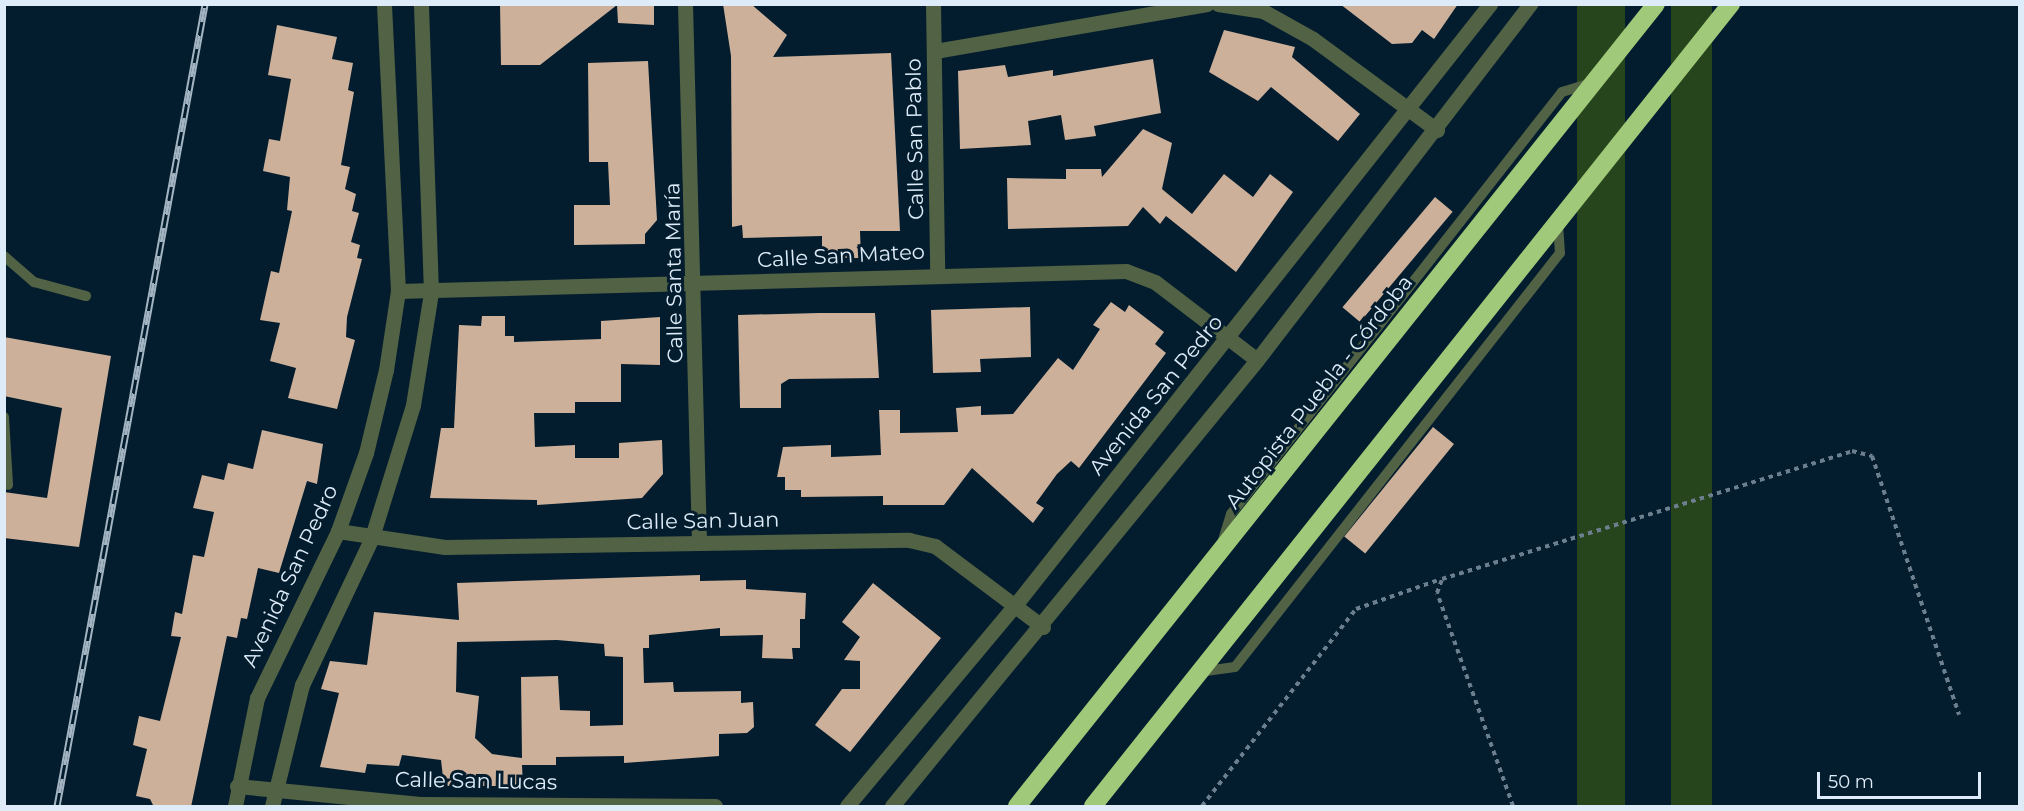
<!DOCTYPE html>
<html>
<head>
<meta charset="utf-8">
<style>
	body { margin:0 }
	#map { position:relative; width:2024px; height:811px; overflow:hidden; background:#041d2e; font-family:Montserrat,sans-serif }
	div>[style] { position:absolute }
	.green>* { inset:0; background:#27451c; transform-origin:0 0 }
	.building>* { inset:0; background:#ccb099; transform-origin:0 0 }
	.path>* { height:4px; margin-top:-2px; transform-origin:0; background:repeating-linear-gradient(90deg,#6b7f8e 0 4.5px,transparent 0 9px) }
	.service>* { height:10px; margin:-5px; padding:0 5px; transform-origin:5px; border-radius:5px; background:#526244 }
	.minor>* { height:15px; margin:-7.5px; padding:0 7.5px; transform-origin:7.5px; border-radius:7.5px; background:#526244 }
	.motorway>* { height:18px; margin:-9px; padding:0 9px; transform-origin:9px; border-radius:9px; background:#a0c979 }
	.rail>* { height:7px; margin-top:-3.5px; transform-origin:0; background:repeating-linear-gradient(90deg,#041d2e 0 14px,#a3b5c2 0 28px); box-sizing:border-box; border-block:2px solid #a3b5c2 }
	span { translate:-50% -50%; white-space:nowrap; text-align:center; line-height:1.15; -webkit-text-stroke:6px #041d2e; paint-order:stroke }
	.street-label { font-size:21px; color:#ddecf8 }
	.frame { position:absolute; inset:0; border:6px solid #ddecf8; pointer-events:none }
	.scale { position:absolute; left:1817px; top:772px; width:164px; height:27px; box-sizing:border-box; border:3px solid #ddecf8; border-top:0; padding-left:8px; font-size:18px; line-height:21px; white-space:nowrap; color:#ddecf8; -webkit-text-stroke:4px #041d2e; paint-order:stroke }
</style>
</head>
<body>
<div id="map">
	<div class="green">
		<i style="left:1577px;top:5px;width:48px;height:1025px"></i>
		<i style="left:1671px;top:5px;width:41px;height:1022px"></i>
	</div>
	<div class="building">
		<i style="clip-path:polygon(500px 4px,654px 4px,654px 25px,618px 23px,617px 5px,540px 65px,501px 65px)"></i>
		<i style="clip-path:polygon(723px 4px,751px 4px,787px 35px,773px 57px,891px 53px,900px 231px,860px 231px,861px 258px,822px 258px,822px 236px,743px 238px,742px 225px,732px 227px,731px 56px)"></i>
		<i style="clip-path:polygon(1340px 4px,1458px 4px,1434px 39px,1422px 30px,1412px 43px,1392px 44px)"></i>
		<i style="clip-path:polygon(277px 25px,337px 37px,332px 59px,353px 63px,348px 90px,354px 92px,341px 165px,350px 167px,345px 189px,356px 194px,352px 211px,359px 213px,351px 242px,360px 245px,357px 258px,362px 259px,347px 317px,346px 337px,355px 340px,337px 409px,288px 398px,296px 368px,270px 361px,280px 323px,260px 320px,271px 271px,279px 273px,292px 211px,287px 210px,290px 177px,263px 171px,269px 139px,280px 141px,291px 79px,268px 75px)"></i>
		<i style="clip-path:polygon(1224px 30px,1295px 47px,1292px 57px,1360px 114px,1338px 141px,1271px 87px,1258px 101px,1209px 72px)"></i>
		<i style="clip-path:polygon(1153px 59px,1161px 113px,1094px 126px,1096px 136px,1065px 140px,1061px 115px,1028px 121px,1031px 145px,960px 149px,958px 71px,1005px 65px,1008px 77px,1053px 70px,1053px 76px)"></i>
		<i style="clip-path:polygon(648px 61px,657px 220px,645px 234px,645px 244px,574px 245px,574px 205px,610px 205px,608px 162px,589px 162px,588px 63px)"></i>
		<i style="clip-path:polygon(1143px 129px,1172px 143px,1162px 189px,1192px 214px,1224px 174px,1253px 197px,1270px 174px,1293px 192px,1236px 272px,1166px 216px,1160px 224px,1143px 207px,1128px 226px,1008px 229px,1007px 178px,1066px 179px,1066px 169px,1101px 169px,1102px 177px)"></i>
		<i style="left:1435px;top:197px;width:23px;height:144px;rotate:40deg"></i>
		<i style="clip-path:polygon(1111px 302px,1125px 312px,1129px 305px,1164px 332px,1155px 344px,1166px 353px,1079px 468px,1071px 461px,1057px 474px,1036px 503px,1044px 508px,1033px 523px,972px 468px,944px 505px,883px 505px,883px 496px,801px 497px,801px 490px,785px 490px,785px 477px,777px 477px,783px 447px,831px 445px,831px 457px,881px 455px,879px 410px,900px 410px,900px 433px,958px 432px,956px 408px,981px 406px,981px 415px,1013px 414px,1058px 358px,1073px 370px,1100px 329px,1093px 325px)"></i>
		<i style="clip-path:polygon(1030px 307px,1031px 357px,980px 359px,981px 372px,933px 373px,931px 310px)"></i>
		<i style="clip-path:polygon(819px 313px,875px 313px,879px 378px,789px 379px,781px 384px,781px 408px,740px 408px,738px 315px)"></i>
		<i style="clip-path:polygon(482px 316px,505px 316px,505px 336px,514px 336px,514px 342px,601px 339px,601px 321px,660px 317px,660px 365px,621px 364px,621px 402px,575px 402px,575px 413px,534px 413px,535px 447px,575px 445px,575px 458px,619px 458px,619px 443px,662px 440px,663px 474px,642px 498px,537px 505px,537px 500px,430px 498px,441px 428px,454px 428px,459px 325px,481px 326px)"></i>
		<i style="clip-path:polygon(4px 337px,111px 356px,79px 547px,4px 538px,4px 492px,47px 498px,62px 408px,4px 396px)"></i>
		<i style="left:1433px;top:427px;width:27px;height:141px;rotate:39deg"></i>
		<i style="clip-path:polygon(262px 430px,323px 444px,317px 484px,307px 481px,279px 573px,258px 568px,247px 619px,241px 618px,237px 638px,227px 636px,191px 807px,154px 807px,150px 799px,136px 796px,147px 749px,133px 745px,139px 716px,160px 721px,181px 637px,171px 636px,175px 612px,182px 614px,193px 555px,204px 557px,214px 512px,193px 508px,202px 475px,224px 480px,228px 463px,253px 469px)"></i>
		<i style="clip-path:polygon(evenodd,700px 575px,700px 581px,746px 580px,746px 589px,806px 593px,805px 619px,800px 619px,800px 648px,792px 648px,793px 659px,762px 658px,763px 635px,720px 636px,720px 628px,649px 635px,649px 648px,643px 648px,644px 683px,673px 682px,674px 692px,741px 691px,741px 703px,753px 702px,754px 727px,747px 733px,719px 734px,719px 756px,624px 763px,624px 756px,556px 757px,556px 765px,522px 765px,523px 786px,444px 786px,441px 760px,402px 755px,399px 766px,367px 764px,365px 773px,320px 767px,339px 693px,321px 689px,330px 661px,367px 665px,374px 612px,459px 620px,457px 583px,700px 575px,557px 640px,604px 644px,605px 656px,623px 657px,623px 725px,590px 726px,590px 711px,560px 710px,558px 676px,521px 677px,522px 758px,492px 754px,475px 738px,479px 696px,456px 692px,457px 642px,557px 640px)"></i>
		<i style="clip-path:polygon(873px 583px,941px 638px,850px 752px,815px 725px,842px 689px,860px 689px,860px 661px,844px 660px,860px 637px,842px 622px)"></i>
	</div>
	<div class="path">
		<i style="left:1202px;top:806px;width:250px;rotate:-52deg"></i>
		<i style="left:1356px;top:609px;width:90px;rotate:-19.4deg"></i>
		<i style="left:1513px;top:806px;width:226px;rotate:-109.6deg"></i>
		<i style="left:1437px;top:593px;width:15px;rotate:-70deg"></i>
		<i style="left:1442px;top:579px;width:430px;rotate:-17.3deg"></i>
		<i style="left:1852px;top:451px;width:21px;rotate:14deg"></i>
		<i style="left:1872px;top:456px;width:273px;rotate:71.4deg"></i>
	</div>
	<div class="service">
		<i style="left:4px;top:256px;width:40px;rotate:41deg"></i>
		<i style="left:34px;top:282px;width:54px;rotate:15.1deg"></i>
		<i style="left:4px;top:417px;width:68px;rotate:86.6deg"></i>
		<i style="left:1220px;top:550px;width:38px;rotate:-73deg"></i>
		<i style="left:1231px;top:514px;width:536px;rotate:-51.89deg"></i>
		<i style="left:1562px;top:92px;width:34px;rotate:-17deg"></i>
		<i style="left:1206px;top:671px;width:29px;rotate:-8deg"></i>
		<i style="left:1235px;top:667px;width:526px;rotate:-51.87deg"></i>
		<i style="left:1560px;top:253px;width:31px;rotate:-94deg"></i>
	</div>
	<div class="minor">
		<i style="left:685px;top:4px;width:537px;rotate:88.51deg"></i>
		<i style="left:933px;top:4px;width:268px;rotate:89.1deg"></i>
		<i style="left:1218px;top:4px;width:46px;rotate:8.8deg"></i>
		<i style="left:1263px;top:11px;width:57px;rotate:29.2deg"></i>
		<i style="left:1313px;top:39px;width:154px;rotate:36.3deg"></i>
		<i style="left:935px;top:51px;width:276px;rotate:-9.8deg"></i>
		<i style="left:398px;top:291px;width:728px;rotate:-1.57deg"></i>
		<i style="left:1126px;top:271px;width:31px;rotate:21deg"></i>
		<i style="left:1155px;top:282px;width:128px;rotate:37.4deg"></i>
		<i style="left:338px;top:531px;width:108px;rotate:8.5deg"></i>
		<i style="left:445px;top:547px;width:464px;rotate:-0.9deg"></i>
		<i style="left:909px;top:540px;width:27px;rotate:13deg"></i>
		<i style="left:935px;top:546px;width:135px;rotate:36.9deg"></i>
		<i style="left:237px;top:786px;width:184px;rotate:5.6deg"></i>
		<i style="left:420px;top:804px;width:295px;rotate:0.4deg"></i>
		<i style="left:235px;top:806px;width:110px;rotate:-78.5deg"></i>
		<i style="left:257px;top:698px;width:186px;rotate:-64.1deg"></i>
		<i style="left:338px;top:531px;width:83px;rotate:-70.3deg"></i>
		<i style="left:366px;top:453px;width:85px;rotate:-76.5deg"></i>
		<i style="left:386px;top:370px;width:80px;rotate:-81.4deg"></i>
		<i style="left:398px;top:291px;width:287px;rotate:-92.8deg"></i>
		<i style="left:272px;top:806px;width:125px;rotate:-76.1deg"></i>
		<i style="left:302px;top:685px;width:161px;rotate:-64.6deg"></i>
		<i style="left:371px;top:540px;width:141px;rotate:-72.7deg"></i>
		<i style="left:413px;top:405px;width:114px;rotate:-80.9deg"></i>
		<i style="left:431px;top:292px;width:288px;rotate:-92deg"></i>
		<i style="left:847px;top:806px;width:263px;rotate:-50.1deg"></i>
		<i style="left:1016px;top:604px;width:765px;rotate:-51.69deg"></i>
		<i style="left:892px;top:806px;width:576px;rotate:-50.7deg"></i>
		<i style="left:1257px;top:360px;width:449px;rotate:-52.5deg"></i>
	</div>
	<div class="motorway">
		<i style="left:1017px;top:806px;width:1025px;rotate:-51.45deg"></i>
		<i style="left:1093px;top:806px;width:1025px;rotate:-51.5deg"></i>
	</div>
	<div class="rail">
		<i style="left:57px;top:806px;width:816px;rotate:-79.54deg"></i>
	</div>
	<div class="street-label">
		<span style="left:915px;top:139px;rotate:-91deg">Calle San Pablo</span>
		<span style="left:841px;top:256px;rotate:-3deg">Calle San Mateo</span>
		<span style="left:674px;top:273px;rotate:-91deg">Calle Santa María</span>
		<span style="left:1319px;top:392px;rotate:-52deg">Autopista Puebla - Córdoba</span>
		<span style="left:1156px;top:395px;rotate:-51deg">Avenida San Pedro</span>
		<span style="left:703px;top:521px;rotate:-1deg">Calle San Juan</span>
		<span style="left:290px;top:576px;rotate:-65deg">Avenida San Pedro</span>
		<span style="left:476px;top:781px;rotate:1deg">Calle San Lucas</span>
	</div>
	<div class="frame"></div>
	<div class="scale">50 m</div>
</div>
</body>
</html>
